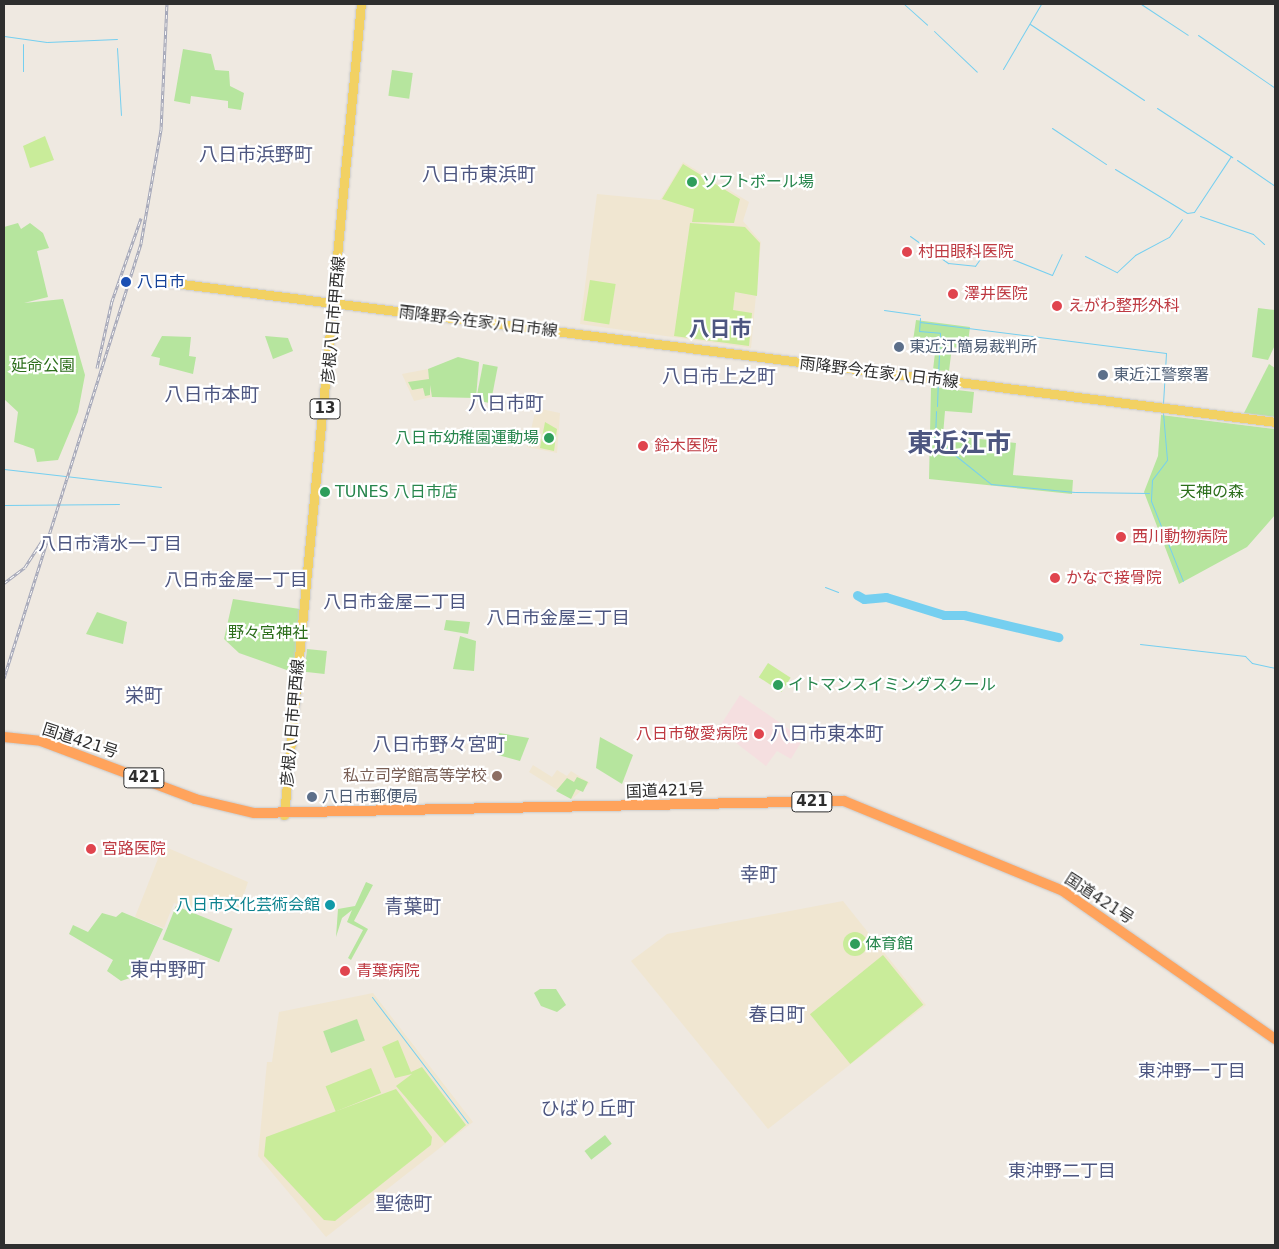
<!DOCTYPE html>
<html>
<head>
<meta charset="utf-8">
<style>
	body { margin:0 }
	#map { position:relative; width:1279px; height:1249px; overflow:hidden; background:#efe9e1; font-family:"DejaVu Sans","Noto Sans JP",sans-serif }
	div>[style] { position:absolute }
	.education>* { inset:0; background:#f0e6d1 }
	.medical>* { inset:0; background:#f5dfe0 }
	.green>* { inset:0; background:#b6e59e; transform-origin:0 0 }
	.pitch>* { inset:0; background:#c9ec9a; transform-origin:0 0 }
	.round { border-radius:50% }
	.stream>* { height:1px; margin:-0.5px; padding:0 0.5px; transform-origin:0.5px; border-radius:0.5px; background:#75cff0 }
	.river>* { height:9px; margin:-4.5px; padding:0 4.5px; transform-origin:4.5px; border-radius:4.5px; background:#75cff0 }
	.roads { filter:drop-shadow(0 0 1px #c9c9c9) drop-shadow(0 0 1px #c9c9c9) }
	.major>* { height:9px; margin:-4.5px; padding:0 4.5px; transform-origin:4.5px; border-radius:4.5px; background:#f2d163 }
	.highway>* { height:10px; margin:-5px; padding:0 5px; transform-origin:5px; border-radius:5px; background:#ffa35c }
	.rail>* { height:3px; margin-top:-1.5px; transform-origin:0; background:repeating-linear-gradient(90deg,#fff 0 4px,#a3a6b8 0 8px); box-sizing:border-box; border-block:1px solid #a3a6b8 }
	.dots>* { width:14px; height:14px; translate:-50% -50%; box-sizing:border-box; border:2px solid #fff; border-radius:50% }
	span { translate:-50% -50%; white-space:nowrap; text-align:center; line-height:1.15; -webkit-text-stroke:4.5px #fff; paint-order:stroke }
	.shield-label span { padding:1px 4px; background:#fff; border:1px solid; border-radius:4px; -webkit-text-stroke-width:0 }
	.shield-label { font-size:15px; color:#2e2e2e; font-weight:700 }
	.leisure-label { font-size:16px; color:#27864d }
	.left { translate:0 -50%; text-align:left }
	.right { translate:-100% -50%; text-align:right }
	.health-label { font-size:16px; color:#be3a42 }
	.transit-label { font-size:16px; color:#164399 }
	.street-label { font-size:16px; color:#2e2e2e }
	.service-label { font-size:16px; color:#4e5e75 }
	.park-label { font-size:16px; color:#2c6e1b }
	.education-label { font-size:16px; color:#785e54 }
	.culture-label { font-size:16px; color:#0d838f }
	.neighbourhood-label { font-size:18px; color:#4d5680 }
	.quarter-label { font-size:19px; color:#4d5680 }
	.district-label { font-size:21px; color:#4d5680; font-weight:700 }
	.town-label { font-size:26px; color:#4d5680; font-weight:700 }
	.frame { position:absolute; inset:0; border:5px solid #2e2e2e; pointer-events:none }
</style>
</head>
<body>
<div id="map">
	<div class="education">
		<i style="clip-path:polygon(683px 162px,749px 202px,743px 221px,761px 242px,751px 348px,580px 324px,597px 194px,660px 200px)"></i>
		<i style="clip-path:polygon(428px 369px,432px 397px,414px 401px,402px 374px)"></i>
		<i style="clip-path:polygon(536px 408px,560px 413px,557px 453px,527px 447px)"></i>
		<i style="clip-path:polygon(533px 765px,552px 777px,557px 770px,567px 776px,571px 771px,590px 783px,572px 799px,529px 772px)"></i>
		<i style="clip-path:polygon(163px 846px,248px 882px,239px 909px,198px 893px,191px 909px,174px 903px,164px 928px,135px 917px)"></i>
		<i style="clip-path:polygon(843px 901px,926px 1005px,768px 1129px,631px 961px,667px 934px)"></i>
		<i style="clip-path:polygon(373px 993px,473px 1122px,326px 1237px,258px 1156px,267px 1062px,272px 1062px,279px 1012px)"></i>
	</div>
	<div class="medical">
		<i style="clip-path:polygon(740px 695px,803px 739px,791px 759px,777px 751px,766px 766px,718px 729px)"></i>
	</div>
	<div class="green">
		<i style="clip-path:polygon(183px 49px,211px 54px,215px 70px,229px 71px,230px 86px,244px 93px,241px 110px,228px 108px,228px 101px,191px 96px,190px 104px,174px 101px)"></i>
		<i style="left:392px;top:70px;width:21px;height:26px;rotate:8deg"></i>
		<i style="clip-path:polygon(18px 223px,21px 229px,30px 223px,43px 233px,49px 248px,37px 251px,48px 297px,24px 303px,63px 299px,85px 375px,78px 412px,58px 460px,37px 462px,34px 449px,14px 442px,18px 412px,4px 399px,4px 227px)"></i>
		<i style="clip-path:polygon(1258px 308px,1275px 310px,1275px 345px,1268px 360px,1252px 357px)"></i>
		<i style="clip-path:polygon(916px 320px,970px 327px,967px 349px,952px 347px,949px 371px,933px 370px,936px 344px,913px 341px)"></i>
		<i style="clip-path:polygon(162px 336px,191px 337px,189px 356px,196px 357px,193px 374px,159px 365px,160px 358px,151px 356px)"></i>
		<i style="clip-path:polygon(265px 336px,288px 338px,293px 351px,273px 359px)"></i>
		<i style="clip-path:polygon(458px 357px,479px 362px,476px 398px,432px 397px,430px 385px,430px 395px,425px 396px,423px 388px,412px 390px,408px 382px,429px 379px,428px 369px)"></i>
		<i style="left:483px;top:364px;width:15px;height:37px;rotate:11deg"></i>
		<i style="clip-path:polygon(1269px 364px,1275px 368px,1275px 417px,1244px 413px)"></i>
		<i style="clip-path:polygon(931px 387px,974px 392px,972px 413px,945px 411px,943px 435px,1016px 443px,1013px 475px,1073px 480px,1072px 494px,929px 479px)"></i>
		<i style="clip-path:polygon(1161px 415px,1275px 429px,1275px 515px,1247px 547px,1179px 584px,1144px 492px,1158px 456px)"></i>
		<i style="clip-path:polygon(233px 599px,300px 609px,295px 673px,239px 653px,224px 639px)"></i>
		<i style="clip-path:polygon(97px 612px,127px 622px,123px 644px,86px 634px)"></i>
		<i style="clip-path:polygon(446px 620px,470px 622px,468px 634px,444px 630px)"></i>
		<i style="clip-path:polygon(460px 636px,476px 641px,474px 671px,453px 669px)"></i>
		<i style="left:307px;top:649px;width:20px;height:23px;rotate:6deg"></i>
		<i style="clip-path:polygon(499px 733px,529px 738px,520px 761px,498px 755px)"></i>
		<i style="clip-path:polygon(600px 737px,633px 755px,622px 784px,596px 768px)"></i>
		<i style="clip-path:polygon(577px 777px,588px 782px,583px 792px,576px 789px,571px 799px,556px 791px,567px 778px,574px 782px)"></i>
		<i style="clip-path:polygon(366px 882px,373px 885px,354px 921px,368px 929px,351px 960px,348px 958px,363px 930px,347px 922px,352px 910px,342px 918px,336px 937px,338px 909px,355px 906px)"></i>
		<i style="left:176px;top:906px;width:61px;height:36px;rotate:22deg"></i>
		<i style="clip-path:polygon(122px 912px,163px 929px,142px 974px,121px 981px,107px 971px,113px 960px,69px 934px,73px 925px,88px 932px,102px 913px,116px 917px)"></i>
		<i style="clip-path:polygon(540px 989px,556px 989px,566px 1005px,557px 1012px,541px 1006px,534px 993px)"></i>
		<i style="left:357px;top:1019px;width:23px;height:36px;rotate:70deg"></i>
		<i style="left:605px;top:1135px;width:11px;height:26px;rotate:52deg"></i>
	</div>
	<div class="pitch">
		<i style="clip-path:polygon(45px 136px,54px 160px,30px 168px,23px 146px)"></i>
		<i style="clip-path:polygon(683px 164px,740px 199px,734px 223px,692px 222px,694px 209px,662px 199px)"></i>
		<i style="clip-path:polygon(690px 223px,745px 227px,760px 243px,757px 296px,735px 292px,733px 310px,752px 313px,749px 346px,674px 336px)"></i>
		<i style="left:590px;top:280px;width:26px;height:41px;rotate:9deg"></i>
		<i style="clip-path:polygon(545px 422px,557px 429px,554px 451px,540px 448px)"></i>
		<i style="left:768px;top:663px;width:27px;height:17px;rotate:33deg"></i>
		<i class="round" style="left:843px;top:932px;width:24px;height:24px"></i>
		<i style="left:883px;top:955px;width:64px;height:94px;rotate:51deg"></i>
		<i style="clip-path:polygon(398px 1040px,411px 1072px,422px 1067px,466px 1125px,445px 1143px,396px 1086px,412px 1074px,395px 1078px,382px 1047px)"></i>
		<i style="left:371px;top:1068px;width:27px;height:49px;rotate:68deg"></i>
		<i style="clip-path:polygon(396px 1089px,432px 1137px,431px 1145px,335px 1221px,324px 1220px,264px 1156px,266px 1137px)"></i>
	</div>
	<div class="stream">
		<i style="left:904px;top:4px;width:31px;rotate:42deg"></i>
		<i style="left:1141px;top:4px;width:56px;rotate:33.4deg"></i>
		<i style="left:1030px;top:24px;width:137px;rotate:33.7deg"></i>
		<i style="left:934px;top:31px;width:59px;rotate:43.6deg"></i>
		<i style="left:1198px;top:35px;width:93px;rotate:34.5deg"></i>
		<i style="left:4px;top:36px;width:43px;rotate:7.9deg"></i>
		<i style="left:47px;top:42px;width:70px;rotate:-2.5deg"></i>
		<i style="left:23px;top:44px;width:27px;rotate:90deg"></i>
		<i style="left:117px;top:48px;width:67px;rotate:86.6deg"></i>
		<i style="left:1003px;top:69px;width:75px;rotate:-59.7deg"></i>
		<i style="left:1157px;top:108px;width:90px;rotate:33.2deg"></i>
		<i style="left:1052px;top:128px;width:65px;rotate:33.7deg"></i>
		<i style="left:1237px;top:160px;width:46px;rotate:34.4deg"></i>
		<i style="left:1115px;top:169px;width:84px;rotate:31.4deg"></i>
		<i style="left:1187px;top:213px;width:7px;rotate:-8deg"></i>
		<i style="left:1194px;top:212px;width:67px;rotate:-56.5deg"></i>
		<i style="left:1200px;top:216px;width:56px;rotate:18.8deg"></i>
		<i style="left:1253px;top:234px;width:15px;rotate:42deg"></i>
		<i style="left:910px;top:236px;width:47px;rotate:35.4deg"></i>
		<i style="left:948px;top:263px;width:27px;rotate:6deg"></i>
		<i style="left:975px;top:266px;width:21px;rotate:-55deg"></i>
		<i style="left:987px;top:249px;width:70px;rotate:21.8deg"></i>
		<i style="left:1052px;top:275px;width:23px;rotate:-65deg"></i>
		<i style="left:1085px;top:256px;width:36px;rotate:27deg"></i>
		<i style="left:1117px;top:272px;width:25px;rotate:-43deg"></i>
		<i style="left:1135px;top:255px;width:38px;rotate:-28deg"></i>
		<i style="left:1169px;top:237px;width:22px;rotate:-54deg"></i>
		<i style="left:884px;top:310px;width:36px;rotate:8deg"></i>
		<i style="left:920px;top:318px;width:13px;rotate:94deg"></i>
		<i style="left:919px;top:331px;width:21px;rotate:5deg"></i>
		<i style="left:940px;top:333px;width:43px;rotate:92.7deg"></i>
		<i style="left:920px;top:322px;width:248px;rotate:7.2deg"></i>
		<i style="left:1166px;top:353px;width:51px;rotate:93.4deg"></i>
		<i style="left:937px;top:406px;width:24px;rotate:-88deg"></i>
		<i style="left:936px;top:411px;width:28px;rotate:92deg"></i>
		<i style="left:935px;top:439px;width:72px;rotate:38.8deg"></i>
		<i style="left:991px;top:484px;width:84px;rotate:5.4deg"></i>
		<i style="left:1075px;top:492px;width:74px;rotate:0.8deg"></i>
		<i style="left:1163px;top:413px;width:47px;rotate:85.1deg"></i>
		<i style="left:1167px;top:460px;width:25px;rotate:127deg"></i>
		<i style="left:1152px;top:480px;width:21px;rotate:93deg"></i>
		<i style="left:1151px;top:501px;width:86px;rotate:68.2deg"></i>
		<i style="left:4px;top:469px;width:158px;rotate:6.5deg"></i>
		<i style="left:4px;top:505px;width:115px;rotate:-0.5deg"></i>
		<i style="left:825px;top:587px;width:14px;rotate:21deg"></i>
		<i style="left:1140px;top:644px;width:106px;rotate:6.5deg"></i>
		<i style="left:1245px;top:656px;width:10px;rotate:45deg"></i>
		<i style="left:1252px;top:663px;width:24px;rotate:12deg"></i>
		<i style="left:372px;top:997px;width:158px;rotate:52.7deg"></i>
	</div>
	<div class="river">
		<i style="left:857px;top:595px;width:8px;rotate:30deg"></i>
		<i style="left:864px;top:599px;width:22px;rotate:-5deg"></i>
		<i style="left:886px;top:597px;width:61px;rotate:17.2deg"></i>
		<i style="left:944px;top:615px;width:20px"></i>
		<i style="left:964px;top:615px;width:97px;rotate:13.2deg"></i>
	</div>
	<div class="roads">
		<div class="major">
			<i style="left:166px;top:282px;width:1118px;rotate:7.19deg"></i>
			<i style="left:284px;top:815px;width:815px;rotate:-84.58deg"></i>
		</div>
		<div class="highway">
			<i style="left:4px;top:737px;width:37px;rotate:6deg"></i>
			<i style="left:41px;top:741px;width:165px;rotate:20.6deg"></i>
			<i style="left:195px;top:799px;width:61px;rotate:13.3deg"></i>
			<i style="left:254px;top:813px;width:590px;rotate:-1.17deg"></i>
			<i style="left:844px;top:801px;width:237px;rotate:22.3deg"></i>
			<i style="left:1063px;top:891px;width:259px;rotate:34.9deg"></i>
		</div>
	</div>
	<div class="rail">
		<i style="left:97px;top:368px;width:69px;rotate:-77.4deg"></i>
		<i style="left:112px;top:301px;width:88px;rotate:-70.7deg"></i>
		<i style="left:4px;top:583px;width:26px;rotate:-37deg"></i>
		<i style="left:25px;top:567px;width:33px;rotate:-57deg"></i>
		<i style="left:4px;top:678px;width:456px;rotate:-72.5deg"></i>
		<i style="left:141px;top:243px;width:115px;rotate:-80deg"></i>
		<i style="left:161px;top:130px;width:126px;rotate:-87.3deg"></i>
	</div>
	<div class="dots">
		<i style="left:692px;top:182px;background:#2e9e5b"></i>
		<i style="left:907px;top:252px;background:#e0444e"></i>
		<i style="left:126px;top:282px;background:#1a4fb4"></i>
		<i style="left:953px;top:294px;background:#e0444e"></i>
		<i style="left:1057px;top:306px;background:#e0444e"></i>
		<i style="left:899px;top:347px;background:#5c6f8a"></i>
		<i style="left:1103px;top:375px;background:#5c6f8a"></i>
		<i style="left:549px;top:438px;background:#2e9e5b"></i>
		<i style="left:643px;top:446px;background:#e0444e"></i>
		<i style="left:325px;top:492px;background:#2e9e5b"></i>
		<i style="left:1121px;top:537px;background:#e0444e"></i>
		<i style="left:1055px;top:578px;background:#e0444e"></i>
		<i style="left:778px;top:685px;background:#2e9e5b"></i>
		<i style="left:759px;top:734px;background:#e0444e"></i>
		<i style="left:497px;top:776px;background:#8d6e63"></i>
		<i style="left:312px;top:797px;background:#5c6f8a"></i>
		<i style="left:91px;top:849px;background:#e0444e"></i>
		<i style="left:330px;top:905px;background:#0f9aa8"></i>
		<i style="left:855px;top:944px;background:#2e9e5b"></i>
		<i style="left:345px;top:971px;background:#e0444e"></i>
	</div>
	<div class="shield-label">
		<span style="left:325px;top:409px">13</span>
		<span style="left:144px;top:778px">421</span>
		<span style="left:812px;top:802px">421</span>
	</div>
	<div class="leisure-label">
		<span class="left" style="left:702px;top:182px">ソフトボール場</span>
		<span class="right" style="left:539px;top:438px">八日市幼稚園運動場</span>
		<span class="left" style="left:335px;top:492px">TUNES 八日市店</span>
		<span class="left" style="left:788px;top:685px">イトマンスイミングスクール</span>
		<span class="left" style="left:865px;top:944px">体育館</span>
	</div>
	<div class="health-label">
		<span class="left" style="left:918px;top:252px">村田眼科医院</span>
		<span class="left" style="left:964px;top:294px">澤井医院</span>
		<span class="left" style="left:1068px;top:306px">えがわ整形外科</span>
		<span class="left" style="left:654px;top:446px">鈴木医院</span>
		<span class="left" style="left:1132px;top:537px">西川動物病院</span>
		<span class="left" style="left:1066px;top:578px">かなで接骨院</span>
		<span class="right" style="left:748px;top:734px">八日市敬愛病院</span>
		<span class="left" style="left:102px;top:849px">宮路医院</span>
		<span class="left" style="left:356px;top:971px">青葉病院</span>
	</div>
	<div class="transit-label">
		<span class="left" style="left:137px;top:282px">八日市</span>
	</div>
	<div class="street-label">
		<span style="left:334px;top:320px;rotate:-85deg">彦根八日市甲西線</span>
		<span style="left:478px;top:322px;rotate:7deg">雨降野今在家八日市線</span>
		<span style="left:879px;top:373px;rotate:7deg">雨降野今在家八日市線</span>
		<span style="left:293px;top:723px;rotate:-85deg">彦根八日市甲西線</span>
		<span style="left:80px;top:741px;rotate:18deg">国道421号</span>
		<span style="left:665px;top:791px;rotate:-2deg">国道421号</span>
		<span style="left:1099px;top:899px;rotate:33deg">国道421号</span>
	</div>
	<div class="service-label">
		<span class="left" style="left:909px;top:347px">東近江簡易裁判所</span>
		<span class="left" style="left:1113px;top:375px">東近江警察署</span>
		<span class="left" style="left:322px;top:797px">八日市郵便局</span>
	</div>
	<div class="park-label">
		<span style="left:43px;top:366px">延命公園</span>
		<span style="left:1212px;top:492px">天神の森</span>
		<span style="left:268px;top:633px">野々宮神社</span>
	</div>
	<div class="education-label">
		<span class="right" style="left:487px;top:776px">私立司学館高等学校</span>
	</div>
	<div class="culture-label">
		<span class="right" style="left:320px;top:905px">八日市文化芸術会館</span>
	</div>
	<div class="neighbourhood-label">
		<span style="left:110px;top:544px">八日市清水一丁目</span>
		<span style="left:236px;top:580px">八日市金屋一丁目</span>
		<span style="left:395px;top:602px">八日市金屋二丁目</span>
		<span style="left:558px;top:618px">八日市金屋三丁目</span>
		<span style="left:1192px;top:1071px">東沖野一丁目</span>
		<span style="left:1062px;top:1171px">東沖野二丁目</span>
	</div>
	<div class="quarter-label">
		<span style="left:256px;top:155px">八日市浜野町</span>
		<span style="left:479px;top:175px">八日市東浜町</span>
		<span style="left:719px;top:377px">八日市上之町</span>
		<span style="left:212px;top:395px">八日市本町</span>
		<span style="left:506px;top:404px">八日市町</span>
		<span style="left:144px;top:696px">栄町</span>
		<span style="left:827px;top:734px">八日市東本町</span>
		<span style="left:439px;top:745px">八日市野々宮町</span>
		<span style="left:759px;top:875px">幸町</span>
		<span style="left:413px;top:907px">青葉町</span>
		<span style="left:168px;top:970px">東中野町</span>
		<span style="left:777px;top:1015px">春日町</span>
		<span style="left:588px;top:1109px">ひばり丘町</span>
		<span style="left:404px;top:1204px">聖徳町</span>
	</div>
	<div class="district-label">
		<span style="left:720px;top:329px">八日市</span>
	</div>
	<div class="town-label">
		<span style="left:959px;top:444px">東近江市</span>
	</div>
	<div class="frame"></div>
</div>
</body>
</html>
